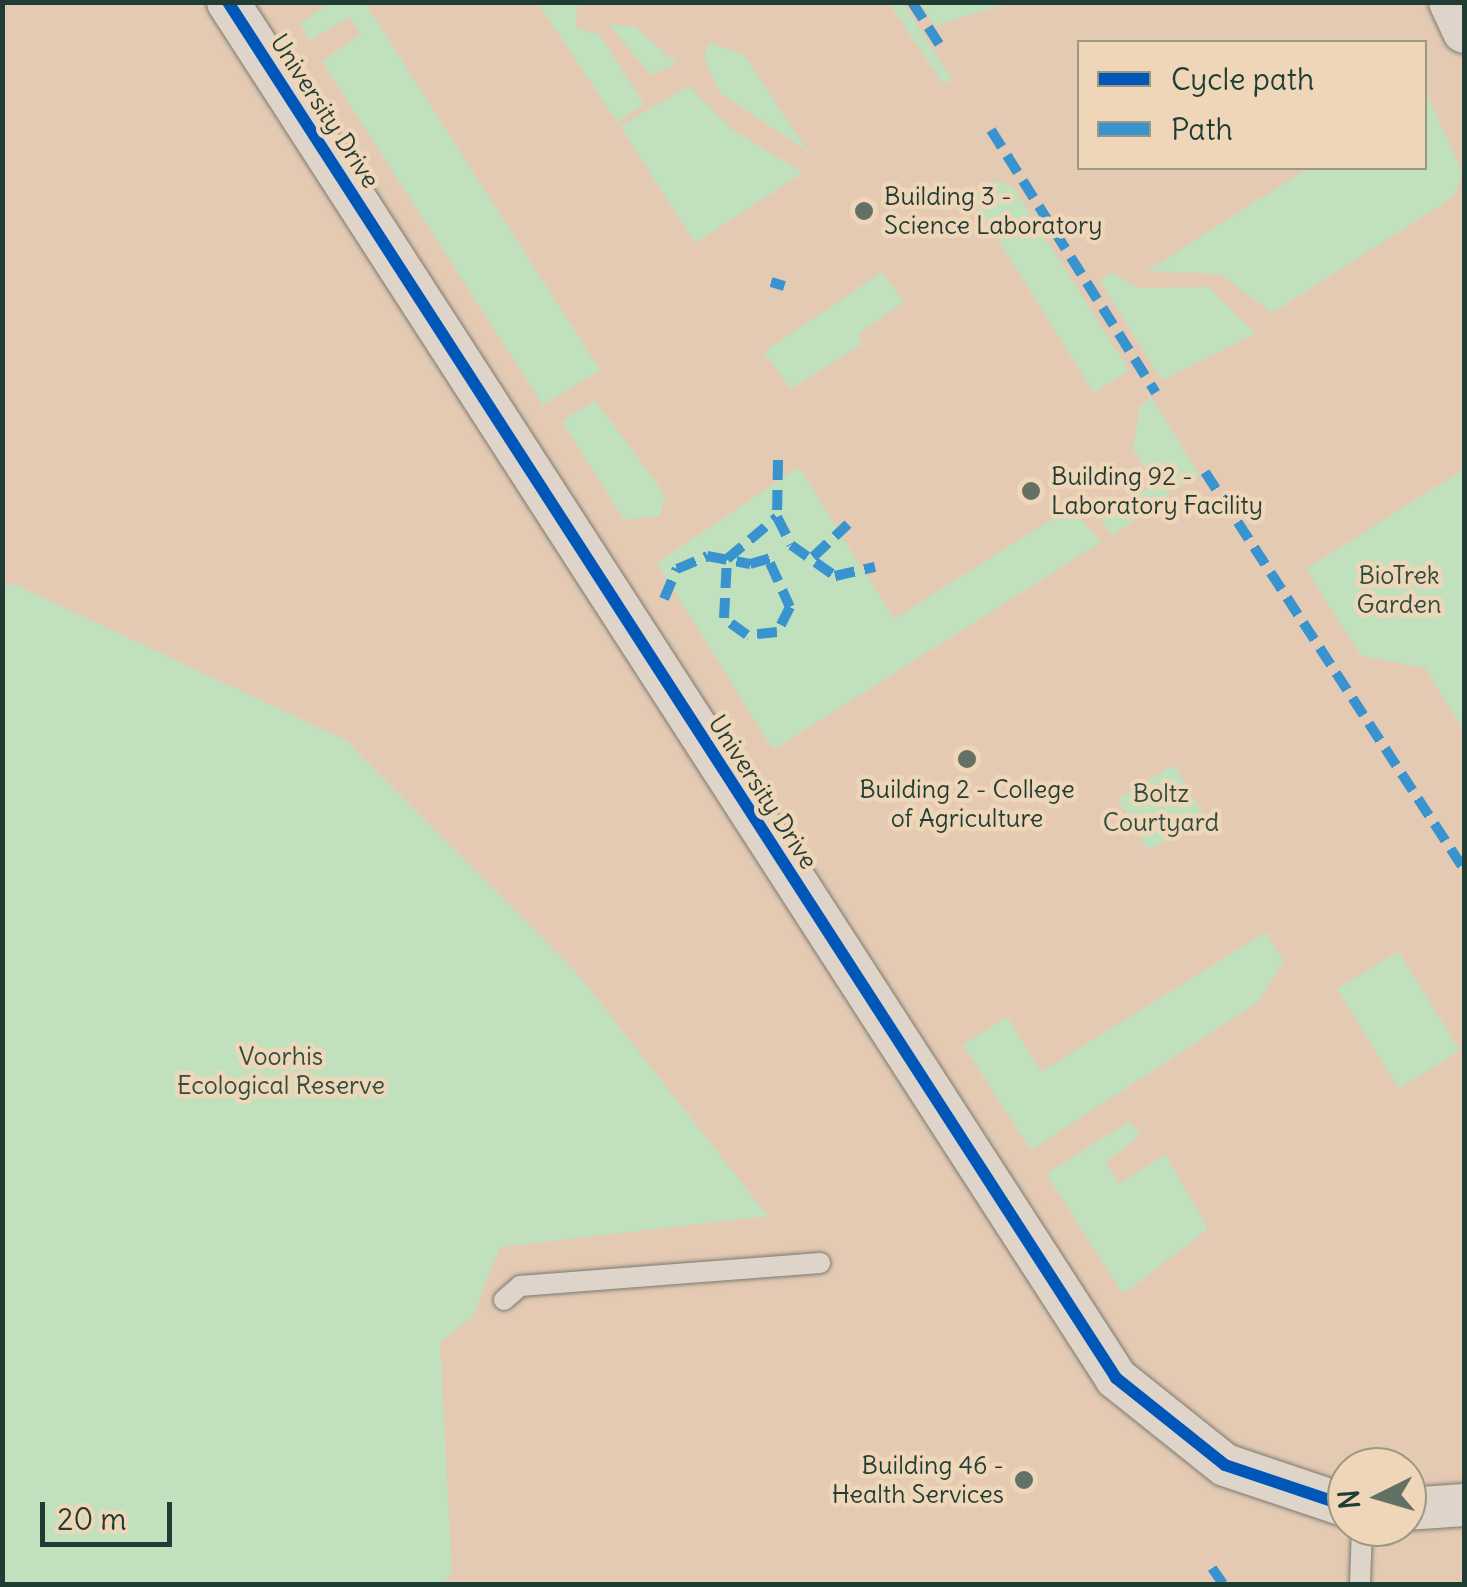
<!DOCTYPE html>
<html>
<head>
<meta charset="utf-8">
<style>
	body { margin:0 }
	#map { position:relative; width:1467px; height:1587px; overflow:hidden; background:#e1d1c1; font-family:Delius,sans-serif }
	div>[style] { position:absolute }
	.built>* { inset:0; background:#e4cab3 }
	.green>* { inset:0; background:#c1e0bd; transform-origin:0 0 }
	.roads { filter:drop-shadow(0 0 2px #7c7a71) drop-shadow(0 0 2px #7c7a71) }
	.lane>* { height:20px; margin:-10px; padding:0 10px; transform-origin:10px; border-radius:10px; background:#ded4c9 }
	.street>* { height:42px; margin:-21px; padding:0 21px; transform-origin:21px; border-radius:21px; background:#ded4c9 }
	.quiet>* { height:10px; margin-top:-5px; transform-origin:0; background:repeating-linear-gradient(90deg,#3993ce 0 20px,transparent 0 30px) }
	.cycleway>* { height:12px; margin:-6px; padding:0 6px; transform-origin:6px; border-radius:6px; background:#0057b8 }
	.dots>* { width:28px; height:28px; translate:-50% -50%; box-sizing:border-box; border:5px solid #f0d6b8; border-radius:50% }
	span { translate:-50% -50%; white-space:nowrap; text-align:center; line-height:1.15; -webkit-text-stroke:9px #f0d6b8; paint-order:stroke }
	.street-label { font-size:25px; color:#1f3d34 }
	.poi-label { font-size:25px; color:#1f3d34 }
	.left { translate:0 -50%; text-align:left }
	.right { translate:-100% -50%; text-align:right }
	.park-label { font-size:25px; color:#2c4f41 }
	.frame { position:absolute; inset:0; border:5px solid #1f3d34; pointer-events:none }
	.legend { position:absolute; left:1077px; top:40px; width:350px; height:130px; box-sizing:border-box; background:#f0d6b8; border:2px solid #9c9983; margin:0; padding:12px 18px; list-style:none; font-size:30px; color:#1f3d34 }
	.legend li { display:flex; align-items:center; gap:20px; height:50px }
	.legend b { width:50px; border:2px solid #9c9983 }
	.north { position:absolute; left:1327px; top:1447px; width:100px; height:100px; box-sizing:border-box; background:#f0d6b8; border:2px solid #9c9983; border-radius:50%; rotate:265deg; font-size:28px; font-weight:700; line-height:40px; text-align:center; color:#1f3d34 }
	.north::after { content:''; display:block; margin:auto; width:35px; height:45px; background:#637165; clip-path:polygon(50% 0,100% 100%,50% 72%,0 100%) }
	.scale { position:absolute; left:40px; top:1502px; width:132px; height:45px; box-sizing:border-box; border:5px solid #1f3d34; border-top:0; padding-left:12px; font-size:30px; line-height:35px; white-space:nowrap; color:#1f3d34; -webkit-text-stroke:8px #f0d6b8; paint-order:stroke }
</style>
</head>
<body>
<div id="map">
	<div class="built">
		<i style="clip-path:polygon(evenodd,3px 3px,1464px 3px,1464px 1584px,3px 1584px,3px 3px,1080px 42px,1424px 42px,1424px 168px,1080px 168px,1080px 42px,3px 3px,1347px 1467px,1407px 1467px,1407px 1527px,1347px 1527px,1347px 1467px)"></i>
	</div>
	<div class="green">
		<i style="clip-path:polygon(330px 2px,365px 3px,600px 370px,543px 405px,322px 61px,361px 34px,349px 17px,310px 41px,300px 24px)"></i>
		<i style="clip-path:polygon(538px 3px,577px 3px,576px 28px,599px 34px,644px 104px,617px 122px)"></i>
		<i style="clip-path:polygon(889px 3px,903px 3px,952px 79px,943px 84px)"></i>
		<i style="clip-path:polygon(920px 3px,1008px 3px,935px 26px)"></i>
		<i style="clip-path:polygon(609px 25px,635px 26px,677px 64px,651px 75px)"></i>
		<i style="clip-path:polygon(709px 42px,744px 55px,808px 151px,720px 93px,704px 58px)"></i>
		<i style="clip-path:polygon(689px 86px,733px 130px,803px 173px,695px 243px,620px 126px)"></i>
		<i style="clip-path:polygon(1425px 91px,1463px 174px,1453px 197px,1272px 313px,1220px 274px,1147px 271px,1308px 168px,1424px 168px)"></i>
		<i style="clip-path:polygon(994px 180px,1013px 187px,1129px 370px,1094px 393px,970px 195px)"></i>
		<i style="clip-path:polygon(882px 272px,904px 302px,858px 334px,862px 344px,791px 389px,764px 352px)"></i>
		<i style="clip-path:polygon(1114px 273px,1138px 288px,1208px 287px,1255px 334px,1162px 380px,1099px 280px)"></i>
		<i style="clip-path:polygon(1151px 397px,1200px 475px,1177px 488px,1165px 469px,1151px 478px,1133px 449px,1140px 405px)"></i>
		<i style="clip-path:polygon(595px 400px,666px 496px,659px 516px,624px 520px,562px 421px)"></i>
		<i style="clip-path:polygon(799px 467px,894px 619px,1071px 507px,1101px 542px,773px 750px,657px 563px)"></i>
		<i style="clip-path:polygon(1464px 469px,1464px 731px,1425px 668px,1361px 656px,1306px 569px)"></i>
		<i style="clip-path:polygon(1161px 480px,1170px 494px,1112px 536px,1101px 520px)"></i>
		<i style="clip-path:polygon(14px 584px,345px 740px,576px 972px,768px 1216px,500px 1247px,473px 1316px,440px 1343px,452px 1574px,441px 1584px,3px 1584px,2px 586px)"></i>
		<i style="left:1174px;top:765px;width:60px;height:66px;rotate:59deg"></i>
		<i style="clip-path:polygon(1266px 932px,1284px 961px,1258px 1002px,1031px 1150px,963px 1045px,1007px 1017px,1041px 1072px)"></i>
		<i style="left:1398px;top:951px;width:117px;height:72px;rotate:58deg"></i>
		<i style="clip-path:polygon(1130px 1121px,1140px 1136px,1106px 1162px,1119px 1184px,1165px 1154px,1208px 1229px,1123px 1294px,1046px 1174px)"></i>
	</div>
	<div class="roads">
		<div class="lane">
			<i style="left:504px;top:1300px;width:21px;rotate:-41deg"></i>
			<i style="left:520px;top:1286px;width:301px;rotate:-4.4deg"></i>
			<i style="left:1360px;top:1584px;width:57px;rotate:-88deg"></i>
		</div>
		<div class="street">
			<i style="left:228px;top:2px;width:1638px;rotate:57.16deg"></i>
			<i style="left:1116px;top:1378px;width:139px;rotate:38.6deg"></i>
			<i style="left:1225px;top:1465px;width:129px;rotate:18.6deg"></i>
			<i style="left:1450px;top:2px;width:33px;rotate:65deg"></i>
			<i style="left:1407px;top:1509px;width:57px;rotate:-4deg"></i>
		</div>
	</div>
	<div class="quiet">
		<i style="left:912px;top:2px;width:54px;rotate:57.2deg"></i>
		<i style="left:991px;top:130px;width:310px;rotate:57.9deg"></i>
		<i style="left:771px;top:282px;width:14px;rotate:17deg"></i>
		<i style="left:778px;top:460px;width:57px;rotate:91deg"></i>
		<i style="left:777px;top:517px;width:31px;rotate:63deg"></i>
		<i style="left:791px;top:545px;width:54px;rotate:35.2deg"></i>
		<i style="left:835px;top:576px;width:41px;rotate:-12.7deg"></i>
		<i style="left:1205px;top:472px;width:474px;rotate:56.9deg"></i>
		<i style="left:813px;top:557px;width:48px;rotate:-43.3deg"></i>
		<i style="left:770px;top:563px;width:48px;rotate:65.6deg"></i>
		<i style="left:790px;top:607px;width:28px;rotate:117deg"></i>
		<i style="left:777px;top:632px;width:30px;rotate:174deg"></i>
		<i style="left:747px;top:635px;width:29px;rotate:-144deg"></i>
		<i style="left:724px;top:618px;width:59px;rotate:-87.1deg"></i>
		<i style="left:727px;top:559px;width:65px;rotate:-40deg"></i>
		<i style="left:664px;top:599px;width:33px;rotate:-67deg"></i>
		<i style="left:677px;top:569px;width:33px;rotate:-23deg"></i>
		<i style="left:707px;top:556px;width:44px;rotate:10.5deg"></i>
		<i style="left:750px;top:564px;width:29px;rotate:-16deg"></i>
		<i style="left:1212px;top:1568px;width:19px;rotate:55deg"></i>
	</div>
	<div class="cycleway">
		<i style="left:228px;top:2px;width:1638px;rotate:57.16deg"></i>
		<i style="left:1116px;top:1378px;width:139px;rotate:38.6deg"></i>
		<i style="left:1225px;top:1465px;width:129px;rotate:18.6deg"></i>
	</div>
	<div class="dots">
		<i style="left:864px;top:211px;background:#637165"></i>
		<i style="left:1031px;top:491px;background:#637165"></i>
		<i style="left:967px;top:759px;background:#637165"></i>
		<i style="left:1024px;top:1480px;background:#637165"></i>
	</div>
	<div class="street-label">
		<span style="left:325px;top:111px;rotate:57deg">University Drive</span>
		<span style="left:763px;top:792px;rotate:57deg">University Drive</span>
	</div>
	<div class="poi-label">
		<span class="left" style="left:884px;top:211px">Building 3 -<br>Science Laboratory</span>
		<span class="left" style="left:1051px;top:491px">Building 92 -<br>Laboratory Facility</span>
		<span style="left:967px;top:804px">Building 2 - College<br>of Agriculture</span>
		<span class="right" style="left:1004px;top:1480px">Building 46 -<br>Health Services</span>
	</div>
	<div class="park-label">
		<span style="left:1399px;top:590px">BioTrek<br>Garden</span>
		<span style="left:1161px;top:808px">Boltz<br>Courtyard</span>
		<span style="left:281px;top:1071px">Voorhis<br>Ecological Reserve</span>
	</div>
	<div class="frame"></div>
	<ul class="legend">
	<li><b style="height:12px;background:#0057b8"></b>Cycle path</li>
	<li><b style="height:12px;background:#3993ce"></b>Path</li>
	</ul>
	<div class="north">N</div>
	<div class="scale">20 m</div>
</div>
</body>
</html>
